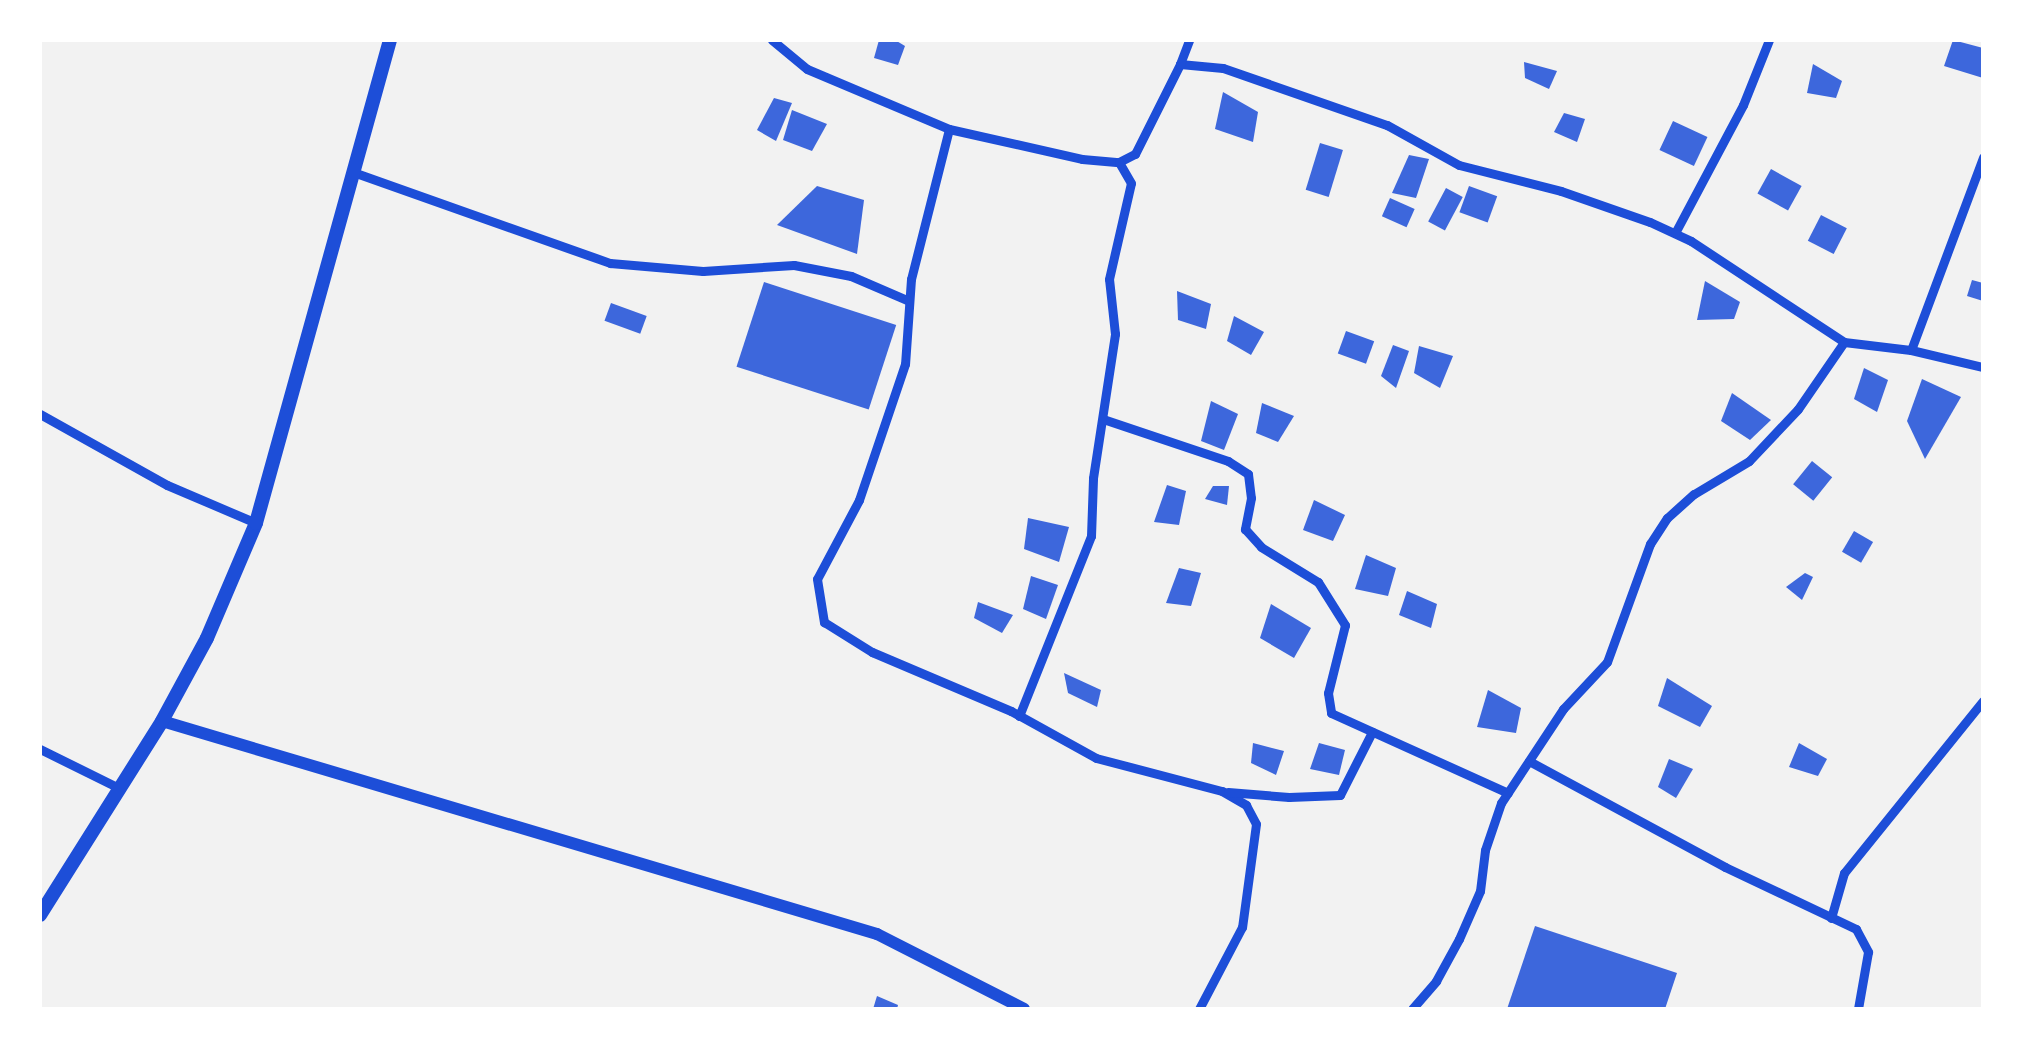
<!DOCTYPE html>
<html>
<head>
<meta charset="utf-8">
<style>
	body { margin:0 }
	#map { position:relative; width:2023px; height:1049px; overflow:hidden; background:#f2f2f2; font-family:Spectral,serif }
	div>[style] { position:absolute }
	.building>* { inset:0; background:#3d67dc; transform-origin:0 0 }
	.minor>* { height:9px; margin:-4.5px; padding:0 4.5px; transform-origin:4.5px; border-radius:4.5px; background:#1d4ed8 }
	.secondary>* { height:12px; margin:-6px; padding:0 6px; transform-origin:6px; border-radius:6px; background:#1d4ed8 }
	.primary>* { height:14px; margin:-7px; padding:0 7px; transform-origin:7px; border-radius:7px; background:#1d4ed8 }
	span { translate:-50% -50%; white-space:nowrap; text-align:center; line-height:1.15; -webkit-text-stroke:10px #fff; paint-order:stroke }
	.frame { position:absolute; inset:0; border:42px solid #fff; pointer-events:none }
</style>
</head>
<body>
<div id="map">
	<div class="building">
		<i style="clip-path:polygon(879px 40px,895px 40px,905px 46px,898px 65px,874px 58px)"></i>
		<i style="clip-path:polygon(1953px 40px,1983px 48px,1983px 78px,1944px 66px)"></i>
		<i style="clip-path:polygon(1524px 62px,1557px 71px,1549px 89px,1525px 78px)"></i>
		<i style="clip-path:polygon(1813px 64px,1842px 81px,1836px 98px,1807px 93px)"></i>
		<i style="clip-path:polygon(1223px 92px,1258px 112px,1253px 142px,1215px 129px)"></i>
		<i style="clip-path:polygon(774px 98px,792px 103px,776px 141px,757px 130px)"></i>
		<i style="clip-path:polygon(792px 110px,827px 124px,812px 151px,783px 140px)"></i>
		<i style="clip-path:polygon(1564px 113px,1585px 119px,1577px 142px,1554px 132px)"></i>
		<i style="left:1673px;top:121px;width:38px;height:32px;rotate:25deg"></i>
		<i style="left:1320px;top:143px;width:24px;height:49px;rotate:17deg"></i>
		<i style="clip-path:polygon(1409px 155px,1429px 159px,1416px 198px,1392px 193px)"></i>
		<i style="left:1771px;top:169px;width:35px;height:28px;rotate:29deg"></i>
		<i style="clip-path:polygon(817px 186px,864px 200px,857px 254px,777px 225px)"></i>
		<i style="left:1469px;top:186px;width:30px;height:28px;rotate:20deg"></i>
		<i style="left:1446px;top:188px;width:19px;height:38px;rotate:28deg"></i>
		<i style="left:1390px;top:198px;width:27px;height:20px;rotate:24deg"></i>
		<i style="left:1821px;top:215px;width:29px;height:29px;rotate:27deg"></i>
		<i style="clip-path:polygon(1972px 280px,1983px 283px,1983px 301px,1967px 296px)"></i>
		<i style="clip-path:polygon(1705px 281px,1740px 302px,1734px 319px,1697px 320px)"></i>
		<i style="left:764px;top:282px;width:139px;height:89px;rotate:18deg"></i>
		<i style="clip-path:polygon(1177px 291px,1211px 304px,1206px 329px,1178px 320px)"></i>
		<i style="left:611px;top:303px;width:38px;height:19px;rotate:20deg"></i>
		<i style="clip-path:polygon(1234px 316px,1264px 332px,1251px 355px,1227px 341px)"></i>
		<i style="left:1346px;top:331px;width:30px;height:24px;rotate:20deg"></i>
		<i style="clip-path:polygon(1393px 345px,1409px 351px,1396px 388px,1381px 376px)"></i>
		<i style="clip-path:polygon(1419px 346px,1453px 356px,1440px 388px,1414px 373px)"></i>
		<i style="clip-path:polygon(1864px 368px,1888px 380px,1877px 412px,1854px 399px)"></i>
		<i style="clip-path:polygon(1922px 379px,1961px 397px,1925px 459px,1907px 421px)"></i>
		<i style="clip-path:polygon(1732px 393px,1771px 420px,1750px 440px,1721px 421px)"></i>
		<i style="clip-path:polygon(1211px 401px,1238px 414px,1224px 450px,1201px 441px)"></i>
		<i style="clip-path:polygon(1262px 403px,1294px 416px,1278px 442px,1256px 433px)"></i>
		<i style="left:1812px;top:461px;width:26px;height:30px;rotate:39deg"></i>
		<i style="clip-path:polygon(1167px 485px,1186px 491px,1179px 525px,1154px 522px)"></i>
		<i style="clip-path:polygon(1213px 486px,1229px 486px,1227px 505px,1205px 499px)"></i>
		<i style="clip-path:polygon(1314px 500px,1345px 515px,1333px 541px,1303px 530px)"></i>
		<i style="clip-path:polygon(1028px 518px,1069px 527px,1059px 562px,1024px 549px)"></i>
		<i style="left:1854px;top:531px;width:22px;height:24px;rotate:30deg"></i>
		<i style="clip-path:polygon(1366px 555px,1396px 568px,1388px 596px,1355px 589px)"></i>
		<i style="clip-path:polygon(1179px 568px,1201px 573px,1191px 606px,1166px 603px)"></i>
		<i style="clip-path:polygon(1805px 573px,1813px 577px,1802px 600px,1786px 587px)"></i>
		<i style="clip-path:polygon(1031px 576px,1058px 585px,1046px 619px,1023px 609px)"></i>
		<i style="clip-path:polygon(1407px 591px,1437px 604px,1431px 628px,1399px 615px)"></i>
		<i style="clip-path:polygon(978px 602px,1013px 615px,1002px 633px,974px 618px)"></i>
		<i style="clip-path:polygon(1271px 604px,1311px 628px,1294px 658px,1260px 638px)"></i>
		<i style="clip-path:polygon(1064px 673px,1101px 690px,1097px 707px,1068px 693px)"></i>
		<i style="clip-path:polygon(1667px 678px,1712px 706px,1700px 727px,1658px 706px)"></i>
		<i style="clip-path:polygon(1488px 690px,1521px 708px,1516px 733px,1477px 727px)"></i>
		<i style="clip-path:polygon(1253px 743px,1284px 751px,1276px 775px,1251px 763px)"></i>
		<i style="clip-path:polygon(1319px 743px,1345px 750px,1339px 775px,1310px 769px)"></i>
		<i style="clip-path:polygon(1799px 743px,1827px 759px,1818px 776px,1789px 767px)"></i>
		<i style="clip-path:polygon(1669px 759px,1693px 769px,1676px 798px,1658px 787px)"></i>
		<i style="clip-path:polygon(1535px 926px,1677px 973px,1665px 1009px,1507px 1009px)"></i>
		<i style="clip-path:polygon(877px 996px,898px 1005px,897px 1009px,873px 1009px)"></i>
	</div>
	<div class="minor">
		<i style="left:772px;top:40px;width:45px;rotate:39.6deg"></i>
		<i style="left:807px;top:69px;width:154px;rotate:22.9deg"></i>
		<i style="left:949px;top:129px;width:136px;rotate:12.7deg"></i>
		<i style="left:1082px;top:159px;width:37px;rotate:5deg"></i>
		<i style="left:1119px;top:162px;width:18px;rotate:-27deg"></i>
		<i style="left:1135px;top:154px;width:101px;rotate:-63.4deg"></i>
		<i style="left:1180px;top:64px;width:43px;rotate:5.3deg"></i>
		<i style="left:1223px;top:68px;width:174px;rotate:19.2deg"></i>
		<i style="left:1387px;top:125px;width:82px;rotate:29.1deg"></i>
		<i style="left:1459px;top:165px;width:105px;rotate:14.3deg"></i>
		<i style="left:1561px;top:191px;width:94px;rotate:19.2deg"></i>
		<i style="left:1650px;top:222px;width:45px;rotate:24.9deg"></i>
		<i style="left:1691px;top:241px;width:183px;rotate:33.4deg"></i>
		<i style="left:1180px;top:64px;width:26px;rotate:-69deg"></i>
		<i style="left:949px;top:129px;width:155px;rotate:104.2deg"></i>
		<i style="left:911px;top:279px;width:85px;rotate:94deg"></i>
		<i style="left:905px;top:364px;width:144px;rotate:108.7deg"></i>
		<i style="left:859px;top:500px;width:89px;rotate:118deg"></i>
		<i style="left:817px;top:579px;width:44px;rotate:80.8deg"></i>
		<i style="left:824px;top:622px;width:57px;rotate:32deg"></i>
		<i style="left:872px;top:652px;width:151px;rotate:23deg"></i>
		<i style="left:1011px;top:711px;width:97px;rotate:28.9deg"></i>
		<i style="left:1096px;top:758px;width:130px;rotate:14.7deg"></i>
		<i style="left:1222px;top:791px;width:28px;rotate:30deg"></i>
		<i style="left:1246px;top:805px;width:21px;rotate:62deg"></i>
		<i style="left:1256px;top:824px;width:104px;rotate:97.7deg"></i>
		<i style="left:1242px;top:927px;width:93px;rotate:117.7deg"></i>
		<i style="left:353px;top:172px;width:273px;rotate:19.5deg"></i>
		<i style="left:610px;top:263px;width:93px;rotate:4.9deg"></i>
		<i style="left:703px;top:271px;width:91px;rotate:-3.8deg"></i>
		<i style="left:794px;top:265px;width:58px;rotate:10.9deg"></i>
		<i style="left:851px;top:276px;width:63px;rotate:23.3deg"></i>
		<i style="left:1675px;top:233px;width:145px;rotate:-62deg"></i>
		<i style="left:1743px;top:105px;width:70px;rotate:-68.2deg"></i>
		<i style="left:1911px;top:350px;width:206px;rotate:-69.5deg"></i>
		<i style="left:40px;top:414px;width:145px;rotate:29.2deg"></i>
		<i style="left:167px;top:485px;width:97px;rotate:23.1deg"></i>
		<i style="left:1103px;top:419px;width:132px;rotate:18.6deg"></i>
		<i style="left:1228px;top:461px;width:24px;rotate:33deg"></i>
		<i style="left:1248px;top:474px;width:24px;rotate:83deg"></i>
		<i style="left:1251px;top:498px;width:32px;rotate:101deg"></i>
		<i style="left:1245px;top:529px;width:24px;rotate:48deg"></i>
		<i style="left:1261px;top:547px;width:67px;rotate:31.6deg"></i>
		<i style="left:1318px;top:582px;width:51px;rotate:57.9deg"></i>
		<i style="left:1345px;top:625px;width:70px;rotate:104deg"></i>
		<i style="left:1328px;top:693px;width:20px;rotate:81deg"></i>
		<i style="left:1331px;top:713px;width:194px;rotate:24.3deg"></i>
		<i style="left:1019px;top:716px;width:194px;rotate:-68.2deg"></i>
		<i style="left:1091px;top:536px;width:58px;rotate:-88deg"></i>
		<i style="left:1093px;top:478px;width:146px;rotate:-81.3deg"></i>
		<i style="left:1115px;top:334px;width:55px;rotate:-96.2deg"></i>
		<i style="left:1109px;top:279px;width:98px;rotate:-77.1deg"></i>
		<i style="left:1131px;top:183px;width:24px;rotate:-120deg"></i>
		<i style="left:40px;top:749px;width:88px;rotate:26.3deg"></i>
		<i style="left:1529px;top:761px;width:223px;rotate:28.4deg"></i>
		<i style="left:1725px;top:867px;width:145px;rotate:25.3deg"></i>
		<i style="left:1856px;top:929px;width:26px;rotate:62deg"></i>
		<i style="left:1868px;top:952px;width:58px;rotate:100deg"></i>
		<i style="left:1228px;top:792px;width:61px;rotate:4.7deg"></i>
		<i style="left:1289px;top:797px;width:51px;rotate:-2.2deg"></i>
		<i style="left:1340px;top:795px;width:71px;rotate:-63.1deg"></i>
		<i style="left:1831px;top:918px;width:47px;rotate:-73.9deg"></i>
		<i style="left:1844px;top:873px;width:221px;rotate:-51.1deg"></i>
		<i style="left:1412px;top:1009px;width:37px;rotate:-49deg"></i>
		<i style="left:1436px;top:981px;width:48px;rotate:-61.3deg"></i>
		<i style="left:1459px;top:939px;width:52px;rotate:-66.4deg"></i>
		<i style="left:1480px;top:891px;width:41px;rotate:-83deg"></i>
		<i style="left:1485px;top:850px;width:50px;rotate:-71.2deg"></i>
		<i style="left:1501px;top:803px;width:113px;rotate:-56.6deg"></i>
		<i style="left:1563px;top:709px;width:64px;rotate:-46.9deg"></i>
		<i style="left:1607px;top:662px;width:126px;rotate:-70deg"></i>
		<i style="left:1650px;top:544px;width:31px;rotate:-57deg"></i>
		<i style="left:1667px;top:518px;width:36px;rotate:-42deg"></i>
		<i style="left:1694px;top:494px;width:64px;rotate:-31deg"></i>
		<i style="left:1749px;top:461px;width:71px;rotate:-46.7deg"></i>
		<i style="left:1798px;top:409px;width:81px;rotate:-55.5deg"></i>
		<i style="left:1844px;top:342px;width:67px;rotate:6.8deg"></i>
		<i style="left:1911px;top:350px;width:74px;rotate:13.3deg"></i>
	</div>
	<div class="secondary">
		<i style="left:162px;top:721px;width:746px;rotate:16.59deg"></i>
		<i style="left:877px;top:934px;width:165px;rotate:27deg"></i>
	</div>
	<div class="primary">
		<i style="left:40px;top:915px;width:229px;rotate:-57.8deg"></i>
		<i style="left:162px;top:721px;width:94px;rotate:-61.5deg"></i>
		<i style="left:207px;top:638px;width:125px;rotate:-66.9deg"></i>
		<i style="left:256px;top:523px;width:501px;rotate:-74.49deg"></i>
	</div>
	<div class="frame"></div>
</div>
</body>
</html>
